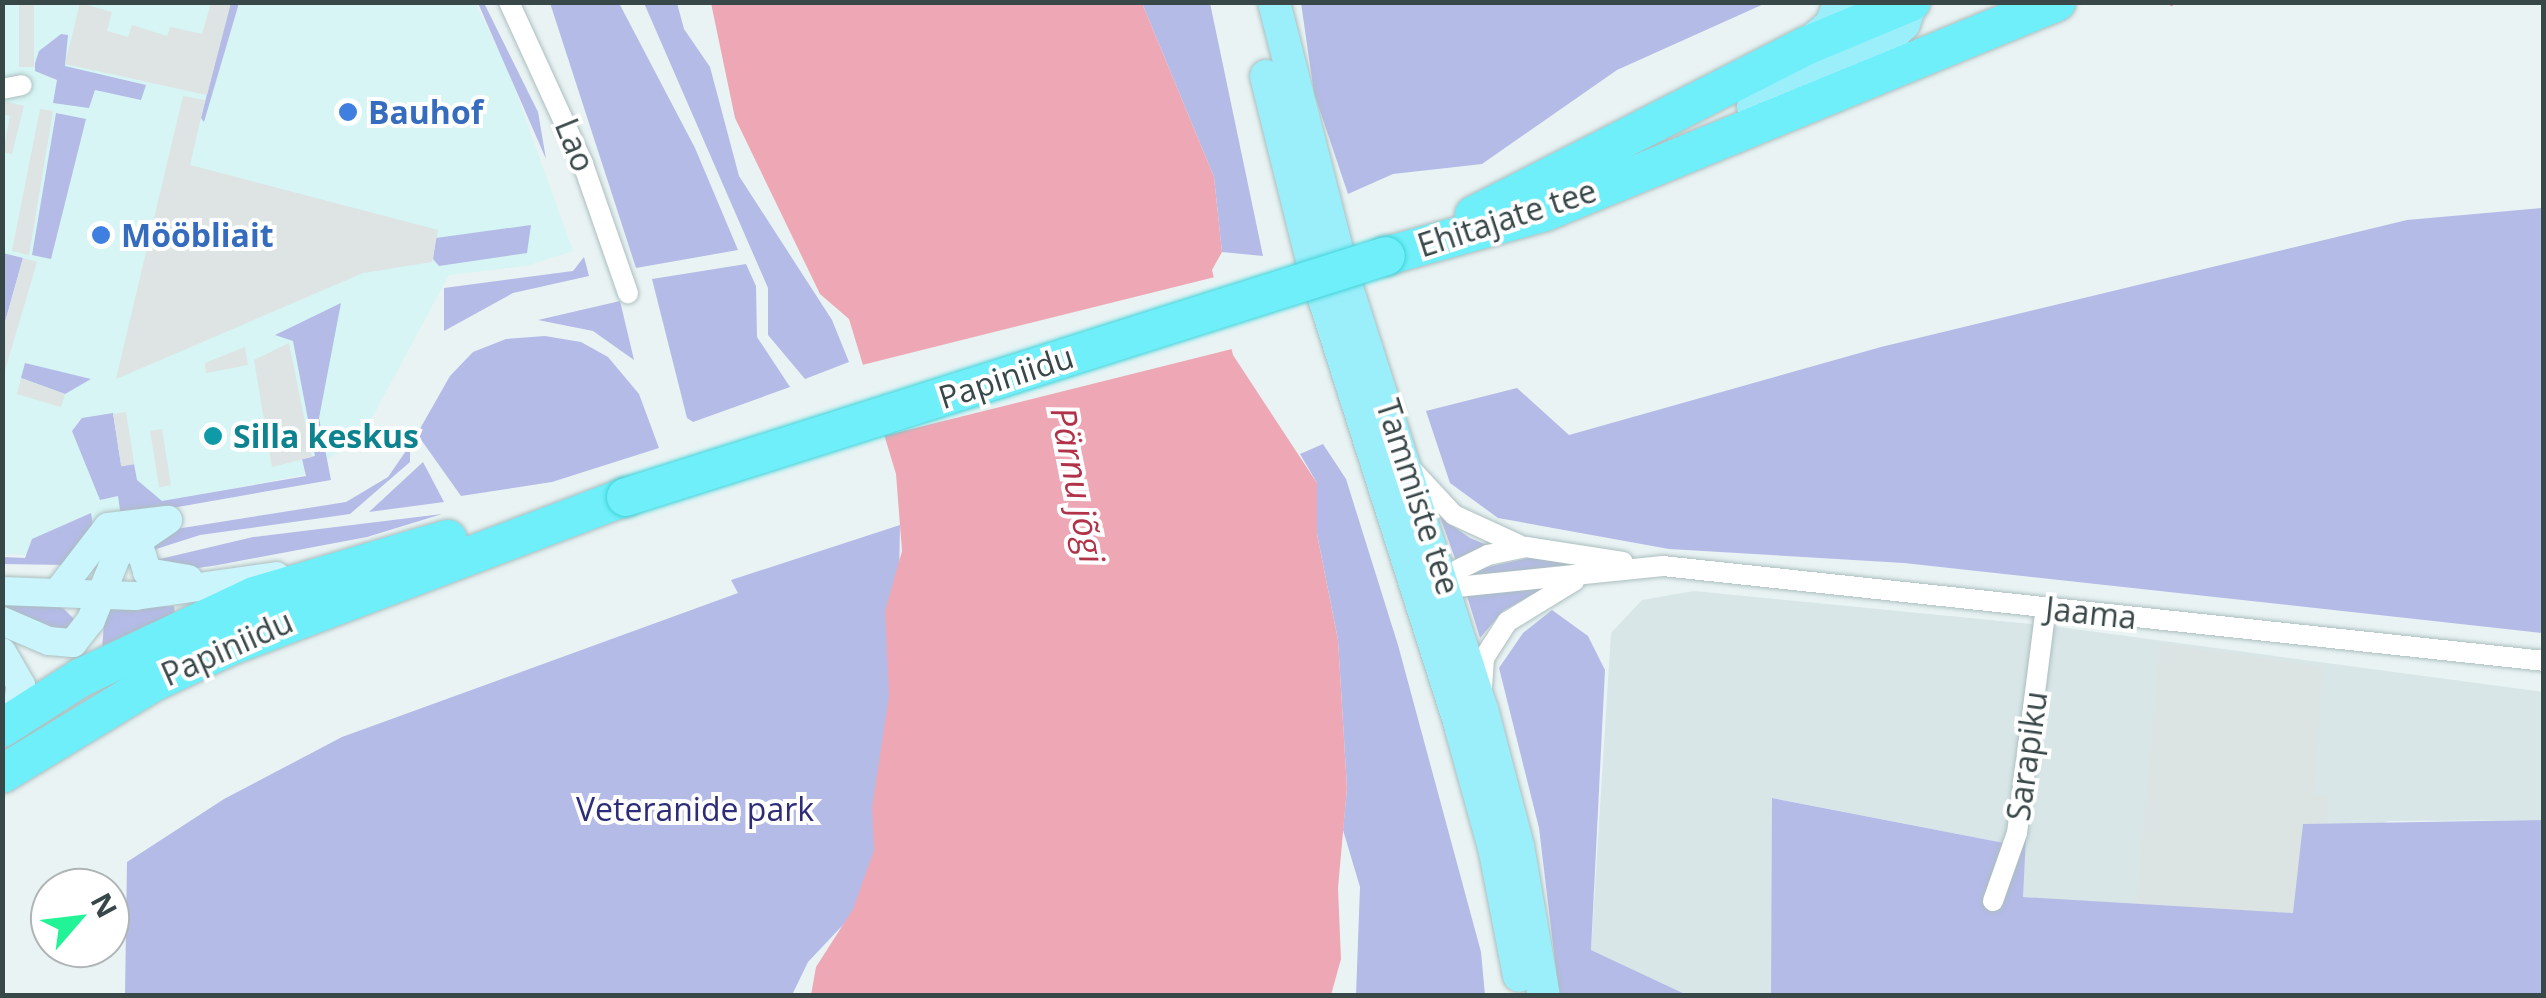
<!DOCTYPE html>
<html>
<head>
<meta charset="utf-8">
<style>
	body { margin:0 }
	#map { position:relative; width:2546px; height:998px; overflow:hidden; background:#e9f3f4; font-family:"Open Sans",sans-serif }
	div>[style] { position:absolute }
	.residential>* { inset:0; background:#d8e6e8 }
	.commercial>* { inset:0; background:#d6f5f4 }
	.industrial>* { inset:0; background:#dbe4e3 }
	.green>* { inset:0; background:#b4bbe7 }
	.parking>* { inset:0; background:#dee3e3; transform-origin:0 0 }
	.water>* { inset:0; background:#eea8b5 }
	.pier>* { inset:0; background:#e9f3f4; transform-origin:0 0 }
	.stream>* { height:5px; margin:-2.5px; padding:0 2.5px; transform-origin:2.5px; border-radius:2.5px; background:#eea8b5 }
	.roads { filter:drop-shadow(0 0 2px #acbebf) drop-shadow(0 0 2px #acbebf) }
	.street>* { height:20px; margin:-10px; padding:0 10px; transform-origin:10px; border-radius:10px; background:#fff }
	.secondary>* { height:28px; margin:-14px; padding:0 14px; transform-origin:14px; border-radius:14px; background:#cbf5fd }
	.primary>* { height:32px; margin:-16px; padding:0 16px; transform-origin:16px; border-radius:16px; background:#9beffb }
	.highway>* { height:38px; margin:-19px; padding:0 19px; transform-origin:19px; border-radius:19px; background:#6feff9 }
	.bridges { filter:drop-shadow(0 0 2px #3fd3d9) drop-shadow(0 0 2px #3fd3d9) }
	.highway-bridge>* { height:38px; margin:-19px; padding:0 19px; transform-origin:19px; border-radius:19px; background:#6feff9 }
	.dots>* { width:28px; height:28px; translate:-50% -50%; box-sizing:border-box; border:5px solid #fff; border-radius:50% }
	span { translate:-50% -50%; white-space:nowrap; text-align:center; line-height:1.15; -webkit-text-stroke:8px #fff; paint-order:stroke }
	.shop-label { font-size:32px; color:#366cbe; font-weight:700 }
	.left { translate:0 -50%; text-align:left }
	.street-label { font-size:32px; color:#384748 }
	.culture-label { font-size:32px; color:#0d838f; font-weight:700 }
	.park-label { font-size:32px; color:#2e2c78 }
	.water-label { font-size:35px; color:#b13349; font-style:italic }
	.frame { position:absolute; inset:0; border:5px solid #384748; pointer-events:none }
	.north { position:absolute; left:30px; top:868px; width:100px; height:100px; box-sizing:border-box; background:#fff; border:2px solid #afb5b6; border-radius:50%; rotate:62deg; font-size:28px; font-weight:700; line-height:40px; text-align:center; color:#384748 }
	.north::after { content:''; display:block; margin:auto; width:35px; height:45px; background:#21f396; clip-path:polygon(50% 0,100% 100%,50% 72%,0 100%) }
</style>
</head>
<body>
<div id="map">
	<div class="residential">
		<i style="clip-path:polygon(1694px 591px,2052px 626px,2543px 692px,2543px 820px,2389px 821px,2197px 905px,2136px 905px,2022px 897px,2026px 837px,2004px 843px,1773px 798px,1771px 995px,1687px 995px,1591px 950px,1611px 633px,1642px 600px)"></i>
	</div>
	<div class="commercial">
		<i style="clip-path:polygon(3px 3px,475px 3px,508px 70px,573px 251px,526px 266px,449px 275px,361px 438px,303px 475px,116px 511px,31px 555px,3px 554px)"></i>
	</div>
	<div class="industrial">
		<i style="clip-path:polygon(2160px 643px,2323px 667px,2314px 794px,2328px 795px,2327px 823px,2303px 825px,2294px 913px,2136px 905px)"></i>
	</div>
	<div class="green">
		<i style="clip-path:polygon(230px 3px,239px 3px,204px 122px,201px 118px)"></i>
		<i style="clip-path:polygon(478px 3px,484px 3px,538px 112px,546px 159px)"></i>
		<i style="clip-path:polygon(550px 3px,619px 3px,695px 148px,738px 250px,636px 268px)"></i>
		<i style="clip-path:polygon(644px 3px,677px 3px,684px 29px,710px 67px,739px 176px,832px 320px,849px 362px,805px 379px,768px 335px,768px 288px)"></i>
		<i style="clip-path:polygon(1142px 3px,1210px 3px,1263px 256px,1222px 252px,1214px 177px)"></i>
		<i style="clip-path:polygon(1301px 3px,1301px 2px,1766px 3px,1617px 70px,1482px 164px,1393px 174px,1348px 194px,1314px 93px)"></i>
		<i style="clip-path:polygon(61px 34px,68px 35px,65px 66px,146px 85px,141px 100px,95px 90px,89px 108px,53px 103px,57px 80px,35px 71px,35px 63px,39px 51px)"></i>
		<i style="clip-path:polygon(56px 113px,86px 119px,51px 259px,32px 255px)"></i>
		<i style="clip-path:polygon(2543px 208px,2543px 633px,1904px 563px,1669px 549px,1498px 518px,1450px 483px,1426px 411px,1517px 388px,1569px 435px,1881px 347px,2407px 220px)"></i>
		<i style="clip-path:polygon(531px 225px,527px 253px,439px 266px,433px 259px,436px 238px)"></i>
		<i style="clip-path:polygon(3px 253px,23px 258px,3px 329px,2px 253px)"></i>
		<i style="clip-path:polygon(584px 257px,589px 276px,513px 293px,444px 331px,444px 288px,573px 271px)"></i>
		<i style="clip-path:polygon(746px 264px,756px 286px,757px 337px,790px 387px,693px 422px,687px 418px,652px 279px)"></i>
		<i style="clip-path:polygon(620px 301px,634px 360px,593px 331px,538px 320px)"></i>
		<i style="clip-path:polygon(341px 303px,319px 418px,331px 480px,121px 517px,118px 496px,100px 500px,72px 431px,82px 418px,113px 413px,121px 465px,134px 464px,137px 480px,162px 501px,306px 476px,302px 459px,315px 456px,293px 341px,275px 335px)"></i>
		<i style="clip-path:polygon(545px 336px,581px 342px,608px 357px,639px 394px,659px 448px,552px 482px,461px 496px,417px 434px,450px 376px,473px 352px,506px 339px)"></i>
		<i style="clip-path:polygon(25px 363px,91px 379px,65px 394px,21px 378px)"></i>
		<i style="clip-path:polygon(1323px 444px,1346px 479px,1398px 645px,1481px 952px,1485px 995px,1356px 995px,1360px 887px,1343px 830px,1347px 788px,1338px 640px,1317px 534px,1317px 483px,1300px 454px)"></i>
		<i style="clip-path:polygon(410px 445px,410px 462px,350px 514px,200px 535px,150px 551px,157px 537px,176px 529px,346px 502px,388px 477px)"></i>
		<i style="clip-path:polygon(423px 462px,444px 502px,369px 512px)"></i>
		<i style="clip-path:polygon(91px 513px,93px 526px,67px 565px,3px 564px,3px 557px,25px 558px,32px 539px)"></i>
		<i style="clip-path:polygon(442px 514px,367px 537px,218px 565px,178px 571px,156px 560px,253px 537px)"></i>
		<i style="clip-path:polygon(1440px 517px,1470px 538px,1487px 545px,1456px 561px)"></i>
		<i style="clip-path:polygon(900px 525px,898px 637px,875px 891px,808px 962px,792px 995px,125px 996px,127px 862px,224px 799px,342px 737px,738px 593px,731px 580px)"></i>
		<i style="clip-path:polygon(1541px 555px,1579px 563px,1465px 579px,1470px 571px)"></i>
		<i style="clip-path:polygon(1547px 586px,1503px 611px,1480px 638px,1467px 596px)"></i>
		<i style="clip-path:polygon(7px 605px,62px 607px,76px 621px,61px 636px,5px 610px)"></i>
		<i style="clip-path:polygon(174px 606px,175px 615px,102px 650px,105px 609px)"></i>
		<i style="clip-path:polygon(1552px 610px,1588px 636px,1605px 670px,1591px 950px,1687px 995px,1559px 995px,1539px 828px,1499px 668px,1523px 633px)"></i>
		<i style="clip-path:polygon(1772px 798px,2004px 843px,2026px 836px,2023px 897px,2293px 913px,2303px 824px,2543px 820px,2543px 995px,1771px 996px)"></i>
	</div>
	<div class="parking">
		<i style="left:19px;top:3px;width:15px;height:64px"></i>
		<i style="clip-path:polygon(80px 3px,112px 12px,107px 31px,128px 37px,132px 25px,167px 36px,170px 27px,202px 34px,211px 3px,231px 3px,207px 95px,65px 64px)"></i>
		<i style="clip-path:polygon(183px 96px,205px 100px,190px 165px,438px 230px,432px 262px,363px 273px,116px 379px)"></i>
		<i style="clip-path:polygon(3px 101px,24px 106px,12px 154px,3px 152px,10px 116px,3px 114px)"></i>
		<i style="clip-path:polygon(40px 109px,53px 111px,29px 255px,12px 251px)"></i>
		<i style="clip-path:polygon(23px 258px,37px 262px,3px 377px,3px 330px)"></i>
		<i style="clip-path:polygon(289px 343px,312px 457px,272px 467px,254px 360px)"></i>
		<i style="clip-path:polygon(245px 347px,248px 365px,206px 373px,205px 363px)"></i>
		<i style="clip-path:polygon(21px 378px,65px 394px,61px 407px,17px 394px)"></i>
		<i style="left:126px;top:412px;width:53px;height:13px;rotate:81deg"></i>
		<i style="left:162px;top:429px;width:57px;height:12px;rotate:81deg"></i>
	</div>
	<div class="water">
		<i style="clip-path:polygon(711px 3px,1142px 3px,1214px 177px,1222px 252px,1212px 270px,1233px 355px,1317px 483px,1317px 534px,1338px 640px,1347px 788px,1338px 888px,1341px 959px,1331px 995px,811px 995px,816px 967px,853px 909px,874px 850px,872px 807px,889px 696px,885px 611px,902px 551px,896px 474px,849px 319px,820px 294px,735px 118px)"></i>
	</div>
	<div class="pier">
		<i style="left:1219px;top:276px;width:74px;height:374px;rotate:76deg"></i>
	</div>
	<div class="stream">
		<i style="left:2171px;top:3px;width:1px;rotate:-45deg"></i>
	</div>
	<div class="roads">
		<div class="street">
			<i style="left:509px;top:2px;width:178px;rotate:65.4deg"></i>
			<i style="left:583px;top:164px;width:137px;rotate:70.8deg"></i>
			<i style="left:2px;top:89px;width:20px;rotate:-11deg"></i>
			<i style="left:1414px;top:472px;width:59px;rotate:47.1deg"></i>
			<i style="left:1454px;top:515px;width:72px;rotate:24.8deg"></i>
			<i style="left:1431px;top:583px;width:64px;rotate:-26.2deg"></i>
			<i style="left:1488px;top:555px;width:39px;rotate:-12deg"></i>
			<i style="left:1526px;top:547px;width:98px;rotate:8.8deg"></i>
			<i style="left:1437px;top:589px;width:227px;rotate:-5.8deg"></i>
			<i style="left:1663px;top:566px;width:886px;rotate:6.15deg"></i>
			<i style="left:1482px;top:687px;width:29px;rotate:-86deg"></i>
			<i style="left:1484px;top:658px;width:43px;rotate:-57.4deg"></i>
			<i style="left:1507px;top:622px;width:79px;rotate:-31.5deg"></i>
			<i style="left:1993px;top:901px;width:72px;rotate:-70.6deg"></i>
			<i style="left:2017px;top:833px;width:227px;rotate:-82.7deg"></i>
		</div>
		<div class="secondary">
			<i style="left:145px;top:534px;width:13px;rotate:119deg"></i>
			<i style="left:139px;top:545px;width:28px;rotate:73deg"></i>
			<i style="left:147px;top:572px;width:42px;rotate:9.7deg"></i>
			<i style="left:2px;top:591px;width:133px;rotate:2.2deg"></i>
			<i style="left:135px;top:596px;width:143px;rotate:-8deg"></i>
			<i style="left:57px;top:593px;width:83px;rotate:-52.3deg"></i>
			<i style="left:108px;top:527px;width:59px;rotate:-6.8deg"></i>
			<i style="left:2px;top:621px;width:51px;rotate:23.1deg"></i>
			<i style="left:49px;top:641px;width:24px;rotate:5deg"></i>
			<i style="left:73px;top:643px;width:29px;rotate:-52deg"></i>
			<i style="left:91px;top:620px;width:70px;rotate:-68.2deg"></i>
			<i style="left:117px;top:555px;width:62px;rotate:-34.5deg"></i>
			<i style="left:2px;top:652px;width:38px;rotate:60deg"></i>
			<i style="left:21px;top:685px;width:34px;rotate:100deg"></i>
		</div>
		<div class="primary">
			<i style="left:1274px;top:2px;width:288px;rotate:75.7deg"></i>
			<i style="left:1345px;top:281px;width:449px;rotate:72.3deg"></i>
			<i style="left:1482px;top:709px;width:142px;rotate:75.3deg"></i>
			<i style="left:1518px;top:846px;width:152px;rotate:80.2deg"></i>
			<i style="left:1807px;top:45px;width:32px;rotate:-41deg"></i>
			<i style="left:1831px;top:24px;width:24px;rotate:-68deg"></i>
			<i style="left:1266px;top:76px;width:194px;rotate:76deg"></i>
			<i style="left:1313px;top:264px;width:488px;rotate:72.3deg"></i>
			<i style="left:1461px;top:729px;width:128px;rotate:74.5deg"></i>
			<i style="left:1495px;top:852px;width:126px;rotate:79deg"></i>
			<i style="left:1753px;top:107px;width:144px;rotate:-25.9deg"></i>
			<i style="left:1883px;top:44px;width:29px;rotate:-44deg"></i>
			<i style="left:1904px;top:24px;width:22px;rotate:-72deg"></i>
		</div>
		<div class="highway">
			<i style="left:1474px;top:215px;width:373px;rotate:-27deg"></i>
			<i style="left:1806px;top:46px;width:114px;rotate:-22.7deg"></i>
			<i style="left:1386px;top:256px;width:165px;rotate:-15.5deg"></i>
			<i style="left:1545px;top:212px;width:553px;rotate:-22.3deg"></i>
			<i style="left:2px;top:728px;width:93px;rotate:-32.7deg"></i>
			<i style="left:80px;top:678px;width:192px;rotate:-25.2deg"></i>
			<i style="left:254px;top:596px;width:202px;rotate:-16.4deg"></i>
			<i style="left:2px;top:774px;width:178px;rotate:-31.2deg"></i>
			<i style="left:154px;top:682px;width:82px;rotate:-25.3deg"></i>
			<i style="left:228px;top:647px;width:425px;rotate:-20.7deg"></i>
		</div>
	</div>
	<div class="bridges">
		<div class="highway-bridge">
			<i style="left:626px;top:497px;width:797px;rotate:-17.59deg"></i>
		</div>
	</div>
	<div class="dots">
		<i style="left:348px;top:112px;background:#3f7fe0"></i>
		<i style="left:101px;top:235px;background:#3f7fe0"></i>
		<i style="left:213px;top:436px;background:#0f9aa8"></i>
	</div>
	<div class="shop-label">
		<span class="left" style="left:368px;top:112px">Bauhof</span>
		<span class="left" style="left:121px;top:235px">Mööbliait</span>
	</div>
	<div class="street-label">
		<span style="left:575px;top:145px;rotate:68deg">Lao</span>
		<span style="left:1507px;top:218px;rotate:-18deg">Ehitajate tee</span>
		<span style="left:1006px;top:377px;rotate:-18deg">Papiniidu</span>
		<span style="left:1418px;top:497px;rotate:72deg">Tammiste tee</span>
		<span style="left:2091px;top:613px;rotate:6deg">Jaama</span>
		<span style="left:227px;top:648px;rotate:-24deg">Papiniidu</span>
		<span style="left:2027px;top:756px;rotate:-82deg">Sarapiku</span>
	</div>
	<div class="culture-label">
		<span class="left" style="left:233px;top:436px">Silla keskus</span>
	</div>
	<div class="park-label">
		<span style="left:695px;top:809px">Veteranide park</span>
	</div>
	<div class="water-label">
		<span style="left:1078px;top:485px;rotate:79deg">Pärnu jõgi</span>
	</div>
	<div class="frame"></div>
	<div class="north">N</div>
</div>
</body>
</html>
